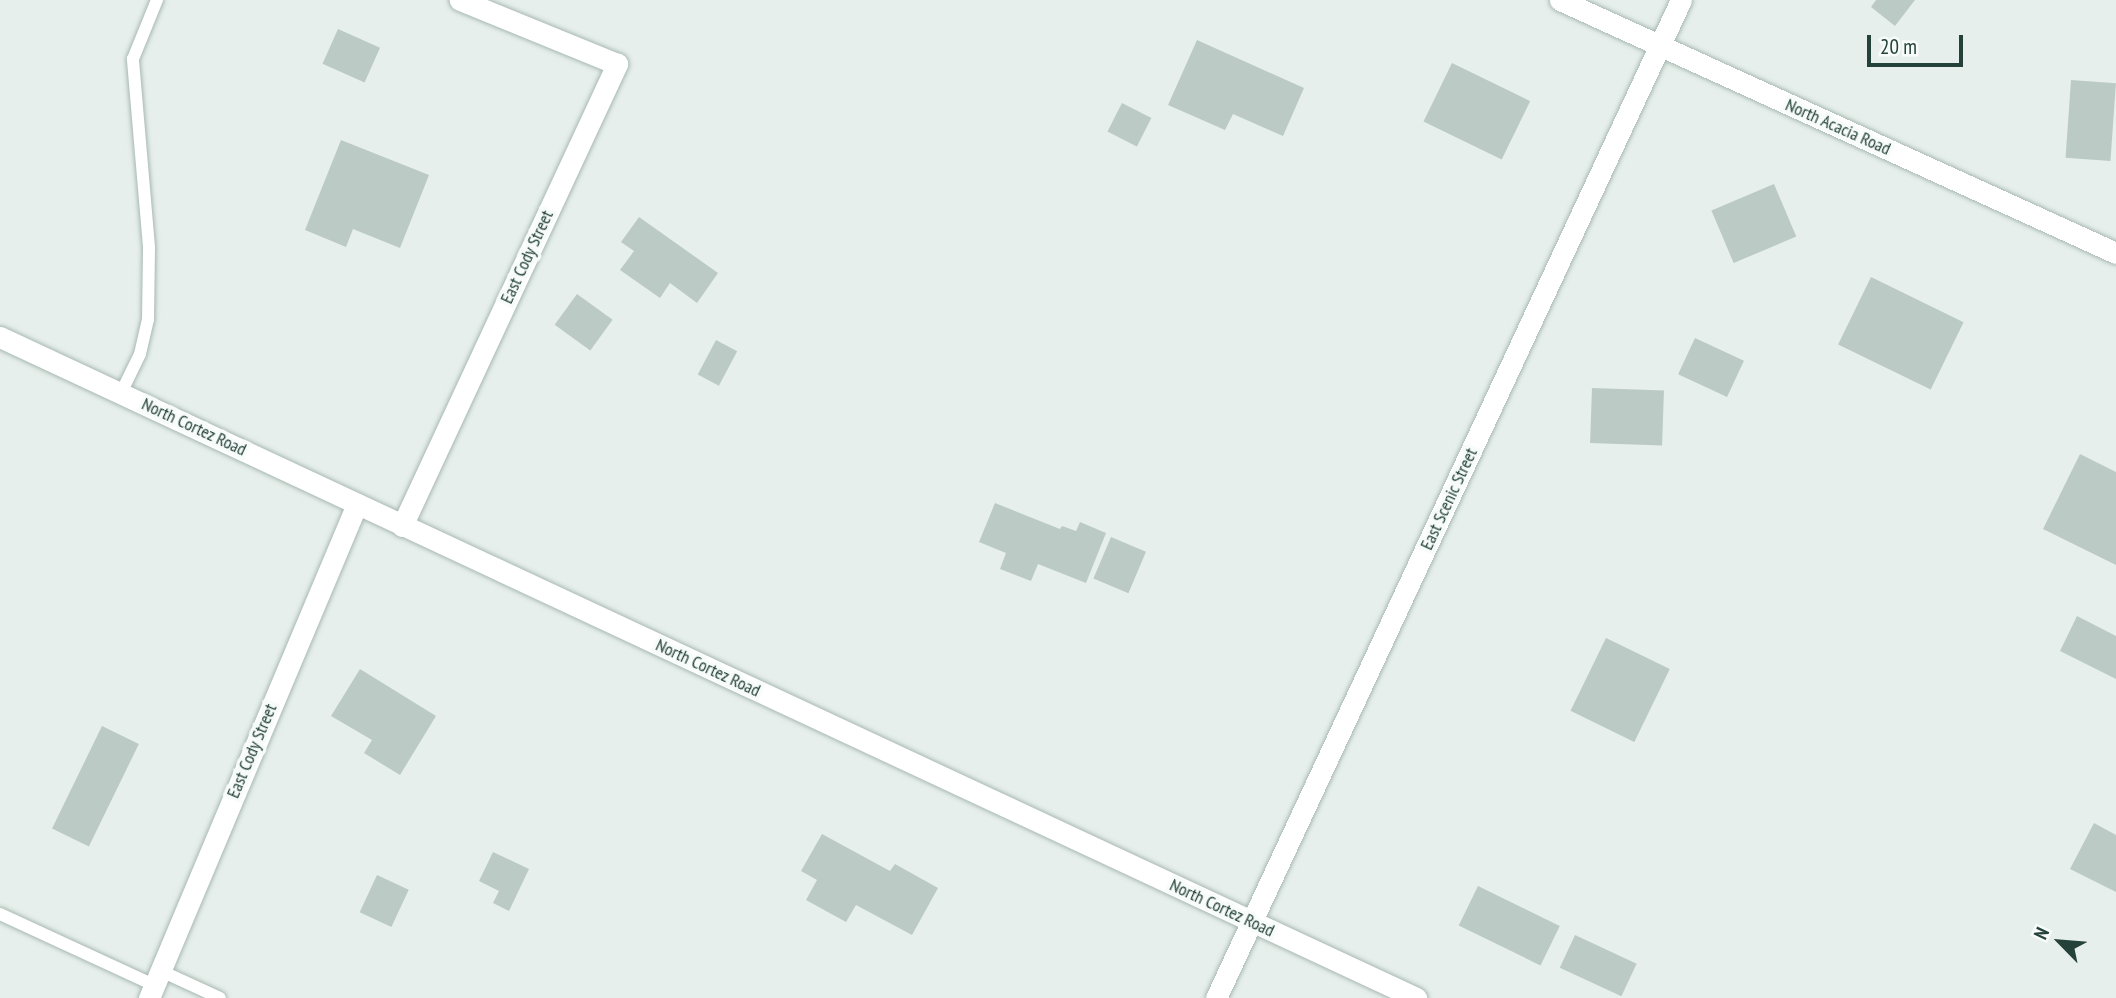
<!DOCTYPE html>
<html>
<head>
<meta charset="utf-8">
<style>
	body { margin:0 }
	#map { position:relative; width:2116px; height:998px; overflow:hidden; background:#e6efeb; font-family:"PT Sans Narrow",sans-serif }
	div>[style] { position:absolute }
	.building>* { inset:0; background:#bbcac4; transform-origin:0 0 }
	.roads { filter:drop-shadow(0 0 2px #a8b8b2) drop-shadow(0 0 2px #a8b8b2) }
	.service>* { height:12px; margin:-6px; padding:0 6px; transform-origin:6px; border-radius:6px; background:#fff }
	.minor>* { height:21px; margin:-10.5px; padding:0 10.5px; transform-origin:10.5px; border-radius:10.5px; background:#fff }
	span { translate:-50% -50%; white-space:nowrap; text-align:center; line-height:1.15; -webkit-text-stroke:7px #f7fbf9; paint-order:stroke }
	.street-label { font-size:18px; color:#24423a }
	.north { position:absolute; left:2025px; top:907px; width:70px; height:70px; -webkit-text-stroke:5px #f7fbf9; paint-order:stroke; rotate:295deg; font-size:19px; font-weight:700; line-height:28px; text-align:center; color:#24423a }
	.north::after { content:''; display:block; margin:auto; width:24px; height:32px; background:#24423a; clip-path:polygon(50% 0,100% 100%,50% 72%,0 100%) }
	.scale { position:absolute; left:1867px; top:35px; width:96px; height:32px; box-sizing:border-box; border:4px solid #24423a; border-top:0; padding-left:9px; font-size:21px; line-height:24px; white-space:nowrap; color:#24423a; -webkit-text-stroke:5px #f7fbf9; paint-order:stroke }
</style>
</head>
<body>
<div id="map">
	<div class="building">
		<i style="clip-path:polygon(1876px 0,1915px 0,1895px 26px,1871px 7px)"></i>
		<i style="left:338px;top:29px;width:46px;height:38px;rotate:24deg"></i>
		<i style="clip-path:polygon(1197px 40px,1304px 88px,1283px 136px,1233px 114px,1225px 130px,1168px 105px)"></i>
		<i style="left:1452px;top:63px;width:87px;height:65px;rotate:26deg"></i>
		<i style="left:2071px;top:80px;width:45px;height:78px;rotate:4deg"></i>
		<i style="left:1122px;top:103px;width:33px;height:32px;rotate:27deg"></i>
		<i style="clip-path:polygon(341px 140px,429px 175px,400px 248px,353px 229px,346px 247px,305px 230px)"></i>
		<i style="left:1774px;top:184px;width:57px;height:68px;rotate:67deg"></i>
		<i style="clip-path:polygon(639px 217px,718px 273px,697px 303px,670px 283px,660px 298px,620px 270px,634px 251px,621px 242px)"></i>
		<i style="left:1871px;top:277px;width:103px;height:75px;rotate:26deg"></i>
		<i style="left:577px;top:294px;width:44px;height:38px;rotate:36deg"></i>
		<i style="left:1695px;top:338px;width:54px;height:40px;rotate:25deg"></i>
		<i style="left:716px;top:340px;width:24px;height:39px;rotate:28deg"></i>
		<i style="left:1592px;top:388px;width:72px;height:55px;rotate:2deg"></i>
		<i style="clip-path:polygon(2080px 454px,2116px 472px,2116px 565px,2043px 529px)"></i>
		<i style="clip-path:polygon(995px 503px,1060px 529px,1062px 526px,1076px 531px,1080px 522px,1106px 533px,1086px 583px,1038px 564px,1031px 581px,1000px 569px,1006px 553px,979px 542px)"></i>
		<i style="left:1111px;top:537px;width:38px;height:45px;rotate:23deg"></i>
		<i style="clip-path:polygon(2077px 616px,2116px 636px,2116px 679px,2060px 651px)"></i>
		<i style="left:1606px;top:638px;width:71px;height:81px;rotate:26deg"></i>
		<i style="clip-path:polygon(360px 669px,436px 716px,400px 775px,364px 753px,372px 740px,331px 716px)"></i>
		<i style="left:102px;top:726px;width:41px;height:114px;rotate:26deg"></i>
		<i style="clip-path:polygon(2094px 823px,2116px 835px,2116px 892px,2070px 869px)"></i>
		<i style="clip-path:polygon(822px 834px,890px 871px,895px 864px,938px 888px,912px 935px,856px 905px,846px 922px,806px 900px,817px 880px,801px 871px)"></i>
		<i style="clip-path:polygon(493px 852px,529px 869px,509px 911px,493px 903px,499px 891px,479px 881px)"></i>
		<i style="left:377px;top:875px;width:35px;height:41px;rotate:25deg"></i>
		<i style="left:1478px;top:886px;width:91px;height:44px;rotate:26deg"></i>
		<i style="left:1575px;top:935px;width:68px;height:36px;rotate:25deg"></i>
	</div>
	<div class="roads">
		<div class="service">
			<i style="left:121px;top:393px;width:43px;rotate:-64deg"></i>
			<i style="left:140px;top:354px;width:35px;rotate:-77deg"></i>
			<i style="left:148px;top:320px;width:73px;rotate:-89.2deg"></i>
			<i style="left:149px;top:247px;width:189px;rotate:-94.9deg"></i>
			<i style="left:133px;top:59px;width:64px;rotate:-67.9deg"></i>
			<i style="left:0;top:914px;width:170px;rotate:24.8deg"></i>
			<i style="left:159px;top:970px;width:67px;rotate:24.7deg"></i>
		</div>
		<div class="minor">
			<i style="left:1560px;top:0;width:611px;rotate:24.47deg"></i>
			<i style="left:0;top:337px;width:1563px;rotate:25.02deg"></i>
			<i style="left:402px;top:526px;width:510px;rotate:-65.04deg"></i>
			<i style="left:617px;top:64px;width:170px;rotate:-157.8deg"></i>
			<i style="left:149px;top:998px;width:536px;rotate:-67.17deg"></i>
			<i style="left:1216px;top:998px;width:1101px;rotate:-65.02deg"></i>
		</div>
	</div>
	<div class="street-label">
		<span style="left:1838px;top:127px;rotate:24deg">North Acacia Road</span>
		<span style="left:527px;top:257px;rotate:-65deg">East Cody Street</span>
		<span style="left:194px;top:427px;rotate:25deg">North Cortez Road</span>
		<span style="left:1449px;top:499px;rotate:-65deg">East Scenic Street</span>
		<span style="left:708px;top:668px;rotate:25deg">North Cortez Road</span>
		<span style="left:252px;top:751px;rotate:-67deg">East Cody Street</span>
		<span style="left:1222px;top:908px;rotate:25deg">North Cortez Road</span>
	</div>
	<div class="north">N</div>
	<div class="scale">20 m</div>
</div>
</body>
</html>
